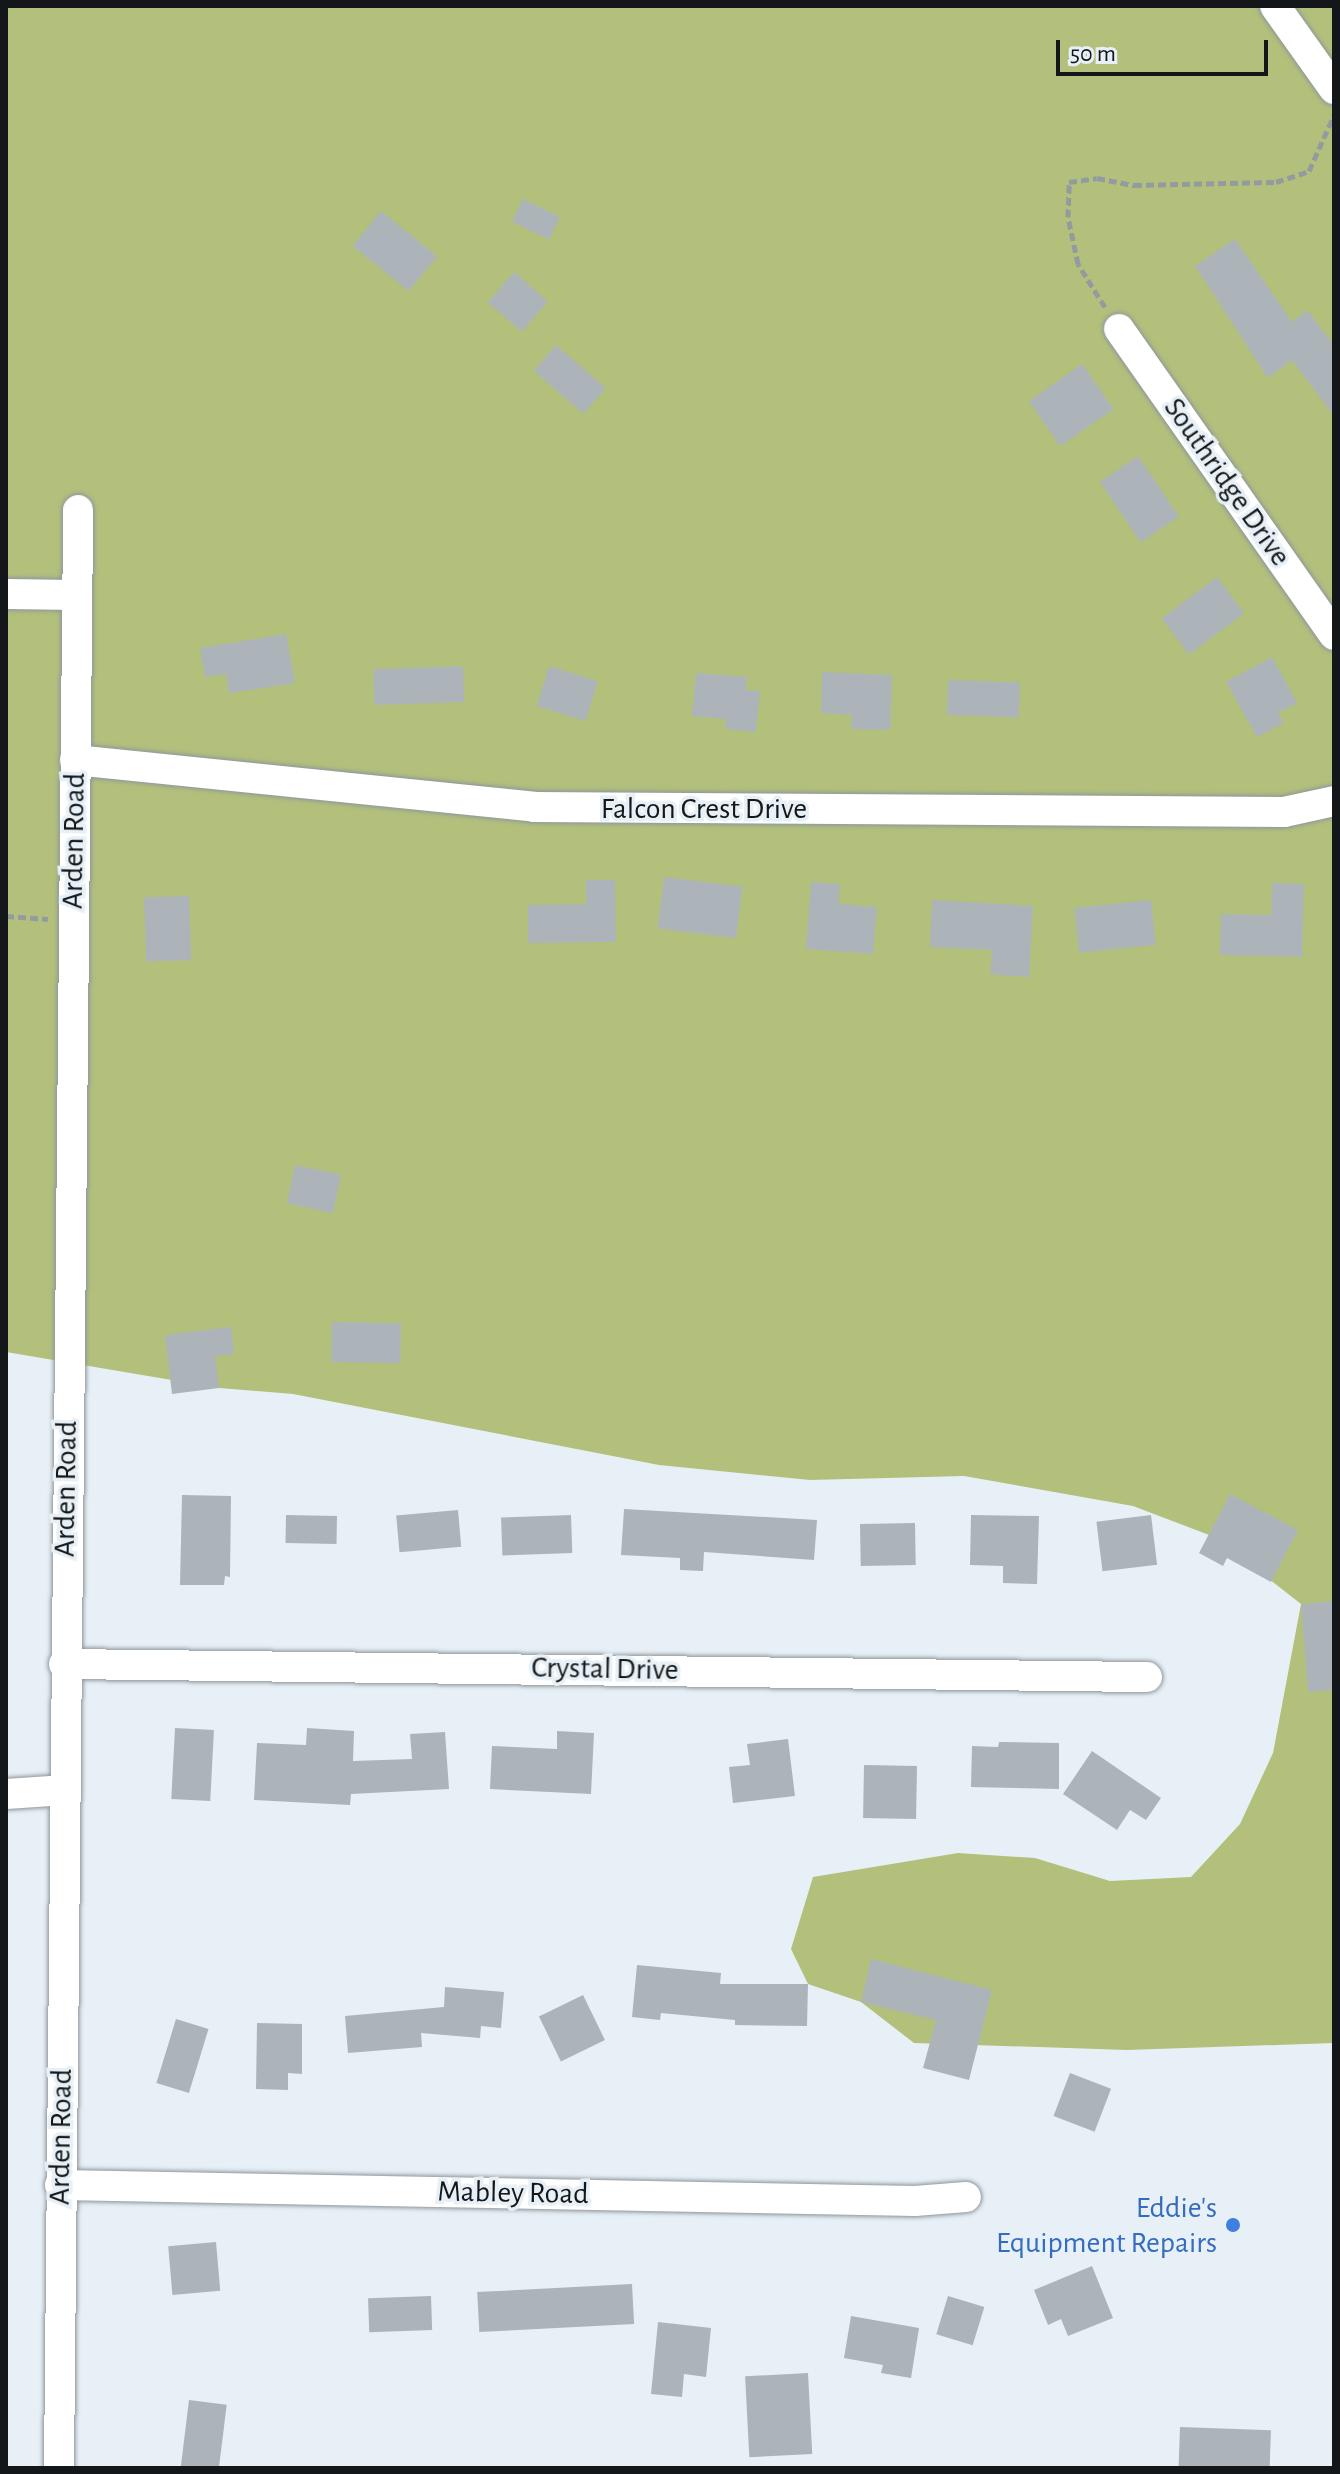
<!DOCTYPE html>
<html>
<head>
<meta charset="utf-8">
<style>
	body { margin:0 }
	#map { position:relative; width:1340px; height:2474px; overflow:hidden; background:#e7f0f6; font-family:"Alegreya Sans",sans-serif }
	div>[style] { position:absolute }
	.forest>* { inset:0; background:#b2c07c }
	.building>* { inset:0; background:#acb4ba; transform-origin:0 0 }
	.path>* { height:5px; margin-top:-2.5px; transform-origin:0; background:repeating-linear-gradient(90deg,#949b9f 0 8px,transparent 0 12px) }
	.roads { filter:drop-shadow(0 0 2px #8e969c) drop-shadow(0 0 2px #8e969c) }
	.minor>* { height:30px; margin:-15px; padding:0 15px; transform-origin:15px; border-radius:15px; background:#fff }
	.dots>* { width:22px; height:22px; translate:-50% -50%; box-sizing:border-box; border:4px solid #e7f0f6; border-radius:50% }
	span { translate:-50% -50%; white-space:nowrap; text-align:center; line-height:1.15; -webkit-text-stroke:7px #e7f0f6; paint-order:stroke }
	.street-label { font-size:30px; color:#141719 }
	.shop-label { font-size:30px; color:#366cbe }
	.right { translate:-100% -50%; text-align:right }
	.frame { position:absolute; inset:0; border:8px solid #141719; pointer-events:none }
	.scale { position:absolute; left:1056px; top:40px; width:212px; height:36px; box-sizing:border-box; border:4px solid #141719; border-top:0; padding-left:10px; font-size:24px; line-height:28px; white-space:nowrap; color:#141719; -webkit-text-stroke:6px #e7f0f6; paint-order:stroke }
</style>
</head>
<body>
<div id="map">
	<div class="forest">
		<i style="clip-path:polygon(6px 6px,1334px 6px,1334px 2043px,1127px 2050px,914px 2043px,861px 2002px,808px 1984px,791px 1949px,813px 1877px,958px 1853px,1035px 1858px,1110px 1881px,1191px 1877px,1240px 1824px,1273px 1753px,1301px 1604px,1217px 1538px,1133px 1506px,964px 1476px,810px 1480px,659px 1465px,293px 1394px,219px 1388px,6px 1352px)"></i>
	</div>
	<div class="building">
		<i style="left:523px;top:199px;width:41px;height:25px;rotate:26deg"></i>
		<i style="left:381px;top:211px;width:72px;height:45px;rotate:39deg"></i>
		<i style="clip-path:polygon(1235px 239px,1292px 322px,1307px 310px,1334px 345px,1334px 416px,1292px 360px,1268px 378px,1195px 266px)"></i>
		<i style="left:514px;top:272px;width:45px;height:40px;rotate:41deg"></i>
		<i style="left:556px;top:345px;width:66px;height:34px;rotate:41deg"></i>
		<i style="left:1082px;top:364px;width:55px;height:65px;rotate:55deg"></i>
		<i style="left:1138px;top:456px;width:73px;height:46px;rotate:56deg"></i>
		<i style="left:1217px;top:577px;width:45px;height:69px;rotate:53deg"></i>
		<i style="clip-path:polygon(286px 634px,295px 683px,229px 693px,226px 674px,205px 677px,200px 648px)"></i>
		<i style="clip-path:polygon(1272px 657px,1297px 703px,1278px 713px,1284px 723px,1257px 737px,1226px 682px)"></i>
		<i style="left:463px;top:666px;width:36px;height:90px;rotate:88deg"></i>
		<i style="left:549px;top:666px;width:51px;height:42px;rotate:17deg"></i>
		<i style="clip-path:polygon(822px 672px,892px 675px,890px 730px,851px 729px,852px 715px,821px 713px)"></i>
		<i style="clip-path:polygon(696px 673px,747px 677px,746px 690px,760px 691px,756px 732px,725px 729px,726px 719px,692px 716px)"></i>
		<i style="left:948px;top:680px;width:72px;height:35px;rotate:2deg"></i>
		<i style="left:664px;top:877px;width:79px;height:52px;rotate:7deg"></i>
		<i style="clip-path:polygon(586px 880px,615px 880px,616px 942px,528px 943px,528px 905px,586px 904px)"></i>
		<i style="clip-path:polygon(811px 882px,840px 884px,839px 904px,877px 907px,873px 954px,806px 949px)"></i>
		<i style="clip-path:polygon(1272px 883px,1304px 884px,1302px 957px,1220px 955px,1221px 914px,1271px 915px)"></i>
		<i style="left:189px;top:896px;width:64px;height:45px;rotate:88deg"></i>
		<i style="clip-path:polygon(932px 900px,1033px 906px,1029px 977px,990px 974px,992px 950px,930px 947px)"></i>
		<i style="left:1151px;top:900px;width:45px;height:77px;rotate:84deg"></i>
		<i style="left:295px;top:1165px;width:47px;height:39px;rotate:12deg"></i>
		<i style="left:332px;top:1322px;width:69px;height:40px;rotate:1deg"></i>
		<i style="clip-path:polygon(231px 1327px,234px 1354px,215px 1356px,219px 1388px,172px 1394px,165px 1335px)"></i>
		<i style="clip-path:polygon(1230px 1494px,1298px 1530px,1271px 1582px,1227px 1558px,1223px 1566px,1199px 1553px)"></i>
		<i style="clip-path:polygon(182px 1495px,231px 1496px,230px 1577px,225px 1576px,224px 1585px,180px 1585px)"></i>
		<i style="clip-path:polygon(624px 1509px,817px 1520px,814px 1560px,704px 1552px,703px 1571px,680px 1570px,680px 1558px,621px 1555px)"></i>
		<i style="left:458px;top:1510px;width:37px;height:62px;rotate:85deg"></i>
		<i style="left:286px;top:1515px;width:51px;height:28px;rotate:1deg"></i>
		<i style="left:571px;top:1515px;width:38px;height:70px;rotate:88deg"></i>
		<i style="clip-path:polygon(971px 1515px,1039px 1516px,1037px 1584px,1003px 1583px,1003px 1566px,970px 1565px)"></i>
		<i style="left:1151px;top:1515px;width:50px;height:55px;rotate:83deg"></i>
		<i style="left:915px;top:1523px;width:42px;height:55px;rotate:89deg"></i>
		<i style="clip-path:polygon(1334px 1601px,1334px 1690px,1308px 1692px,1301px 1604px)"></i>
		<i style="left:175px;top:1728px;width:39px;height:71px;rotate:3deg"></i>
		<i style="clip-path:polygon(307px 1728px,354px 1731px,353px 1761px,412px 1759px,410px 1734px,445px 1732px,449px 1789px,351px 1794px,350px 1805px,254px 1800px,257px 1743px,306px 1745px)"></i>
		<i style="clip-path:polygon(557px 1731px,594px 1733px,591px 1794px,490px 1789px,492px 1746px,557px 1749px)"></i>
		<i style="clip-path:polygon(788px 1739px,795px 1796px,733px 1803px,729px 1767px,750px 1765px,747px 1744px)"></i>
		<i style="clip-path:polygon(999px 1742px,1059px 1743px,1059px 1789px,971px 1787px,972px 1746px,998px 1747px)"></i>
		<i style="clip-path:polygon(1092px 1751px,1161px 1798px,1146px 1820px,1130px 1810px,1117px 1830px,1063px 1794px)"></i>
		<i style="left:864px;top:1765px;width:53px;height:53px;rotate:1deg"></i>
		<i style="clip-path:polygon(871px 1959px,992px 1990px,969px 2080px,923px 2068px,936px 2020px,861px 2002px)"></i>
		<i style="clip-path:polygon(637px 1965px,721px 1973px,720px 1984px,808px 1984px,807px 2026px,735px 2025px,735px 2020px,661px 2013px,660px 2020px,632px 2017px)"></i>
		<i style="clip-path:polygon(445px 1987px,504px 1992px,501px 2028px,481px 2026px,480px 2038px,421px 2033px,422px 2047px,348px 2053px,345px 2016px,444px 2007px)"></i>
		<i style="left:583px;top:1995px;width:50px;height:49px;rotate:64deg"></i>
		<i style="left:176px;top:2019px;width:34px;height:67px;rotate:17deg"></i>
		<i style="clip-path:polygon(257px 2023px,302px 2024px,302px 2074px,288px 2073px,288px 2090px,256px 2089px)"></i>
		<i style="left:1070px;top:2073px;width:44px;height:46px;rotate:21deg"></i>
		<i style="left:216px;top:2242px;width:49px;height:48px;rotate:85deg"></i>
		<i style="clip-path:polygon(1092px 2266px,1113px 2318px,1068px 2336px,1061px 2319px,1048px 2325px,1034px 2290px)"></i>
		<i style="left:632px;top:2284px;width:40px;height:155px;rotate:87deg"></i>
		<i style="left:431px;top:2296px;width:34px;height:63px;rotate:88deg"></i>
		<i style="left:948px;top:2296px;width:38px;height:40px;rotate:17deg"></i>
		<i style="clip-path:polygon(851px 2316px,919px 2328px,911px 2378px,881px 2373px,883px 2365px,844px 2358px)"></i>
		<i style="clip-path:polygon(658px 2322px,711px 2328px,706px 2377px,684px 2374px,682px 2397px,651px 2394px)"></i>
		<i style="left:808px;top:2373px;width:81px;height:63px;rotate:87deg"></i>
		<i style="left:189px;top:2400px;width:38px;height:68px;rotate:7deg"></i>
		<i style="left:1180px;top:2427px;width:91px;height:41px;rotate:2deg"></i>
	</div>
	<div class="path">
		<i style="left:1105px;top:307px;width:51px;rotate:-122.1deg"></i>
		<i style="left:1078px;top:264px;width:48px;rotate:-102deg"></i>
		<i style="left:1068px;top:217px;width:35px;rotate:-88deg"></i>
		<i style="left:1069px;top:182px;width:28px;rotate:-8deg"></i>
		<i style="left:1097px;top:178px;width:38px;rotate:11deg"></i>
		<i style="left:1134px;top:185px;width:142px;rotate:-1.2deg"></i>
		<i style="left:1276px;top:182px;width:35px;rotate:-18deg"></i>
		<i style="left:1309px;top:171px;width:61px;rotate:-65.9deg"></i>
		<i style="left:6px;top:916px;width:42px;rotate:4.1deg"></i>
	</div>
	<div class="roads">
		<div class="minor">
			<i style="left:1275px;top:6px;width:102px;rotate:54.6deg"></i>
			<i style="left:1119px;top:329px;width:374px;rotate:54.9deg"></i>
			<i style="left:6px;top:594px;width:71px;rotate:0.8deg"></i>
			<i style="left:75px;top:760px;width:461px;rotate:5.8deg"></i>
			<i style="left:534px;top:807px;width:750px;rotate:0.38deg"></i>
			<i style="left:1284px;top:812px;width:51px;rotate:-12.4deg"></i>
			<i style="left:64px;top:1664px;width:1083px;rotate:0.69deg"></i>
			<i style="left:6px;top:1794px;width:60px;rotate:-3.8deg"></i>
			<i style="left:60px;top:2185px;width:855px;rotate:1.07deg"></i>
			<i style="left:915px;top:2201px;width:51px;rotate:-4.5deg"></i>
			<i style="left:59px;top:2468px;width:1958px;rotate:-89.44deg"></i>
		</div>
	</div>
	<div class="dots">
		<i style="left:1233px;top:2225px;background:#3f7fe0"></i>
	</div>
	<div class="street-label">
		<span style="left:1227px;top:482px;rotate:55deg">Southridge Drive</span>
		<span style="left:704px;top:809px">Falcon Crest Drive</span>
		<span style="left:74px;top:841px;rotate:-89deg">Arden Road</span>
		<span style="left:66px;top:1489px;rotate:-89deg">Arden Road</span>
		<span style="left:605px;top:1669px;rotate:1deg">Crystal Drive</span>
		<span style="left:61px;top:2137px;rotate:-89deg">Arden Road</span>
		<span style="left:513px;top:2193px;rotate:1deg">Mabley Road</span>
	</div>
	<div class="shop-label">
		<span class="right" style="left:1217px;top:2225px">Eddie's<br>Equipment Repairs</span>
	</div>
	<div class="frame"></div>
	<div class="scale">50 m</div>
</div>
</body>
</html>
